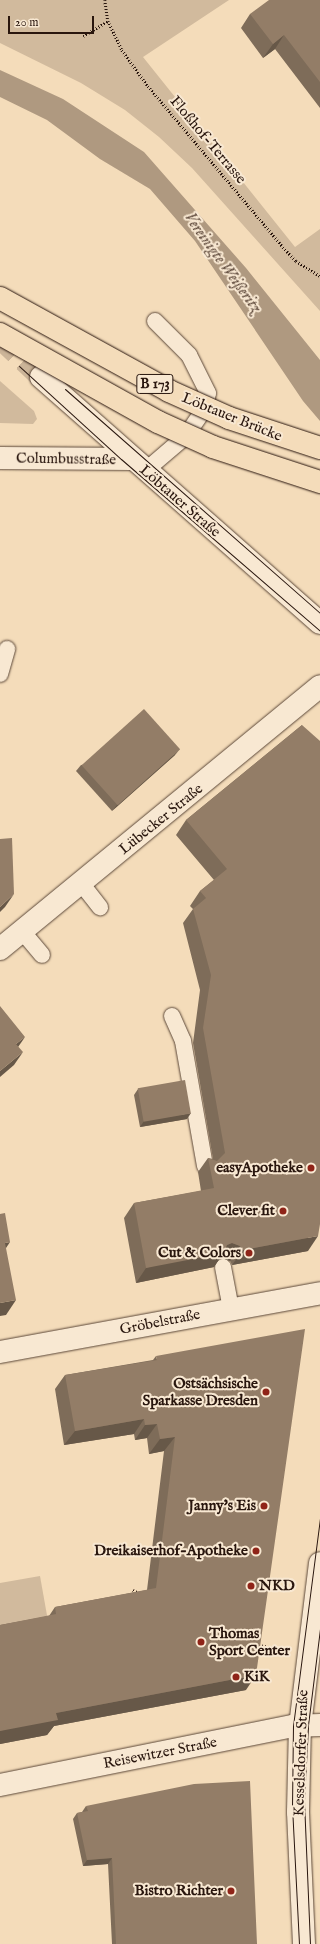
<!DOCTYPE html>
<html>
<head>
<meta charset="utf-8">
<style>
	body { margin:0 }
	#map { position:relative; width:320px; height:1944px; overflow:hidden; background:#f4dcba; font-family:"IM FELL English",serif }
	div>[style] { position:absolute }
	.green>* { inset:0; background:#d1ba9d }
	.water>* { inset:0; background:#af9980 }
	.secondary-tunnel>* { height:22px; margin-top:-11px; transform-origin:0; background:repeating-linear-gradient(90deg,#cbb498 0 22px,transparent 0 33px) }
	.path>* { height:2.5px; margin-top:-1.25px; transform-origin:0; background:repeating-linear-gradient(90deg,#29160e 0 1px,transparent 0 3px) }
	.roads { filter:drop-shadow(0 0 1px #5c4839) drop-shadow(0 0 1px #5c4839) }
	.lane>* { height:16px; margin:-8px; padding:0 8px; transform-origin:8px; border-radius:8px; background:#f8e8d2 }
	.street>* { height:22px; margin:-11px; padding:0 11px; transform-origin:11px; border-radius:11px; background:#f8e8d2 }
	.secondary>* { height:22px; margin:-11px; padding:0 11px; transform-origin:11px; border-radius:11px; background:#f8e8d2 }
	.tram>* { height:1px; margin:-0.5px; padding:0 0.5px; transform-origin:0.5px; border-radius:0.5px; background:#29160e }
	.bridges { filter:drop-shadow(0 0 1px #29160e) drop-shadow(0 0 1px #29160e) }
	.primary-bridge>* { height:22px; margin:-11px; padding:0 11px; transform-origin:11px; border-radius:11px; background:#f4dcba }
	.wall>* { inset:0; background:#7e6c59 }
	.shaded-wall>* { inset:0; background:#675848 }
	.building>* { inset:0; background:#937d67; transform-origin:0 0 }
	.dots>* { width:11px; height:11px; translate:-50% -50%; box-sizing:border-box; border:2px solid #f8e8d2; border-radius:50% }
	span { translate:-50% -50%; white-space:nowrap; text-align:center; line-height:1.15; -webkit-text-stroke:4px #f8e8d2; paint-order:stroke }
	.shield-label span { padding:1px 3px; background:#f8e8d2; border:1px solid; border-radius:3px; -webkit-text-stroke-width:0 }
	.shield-label { font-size:14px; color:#29160e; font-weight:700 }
	.street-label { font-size:15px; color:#29160e }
	.poi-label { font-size:15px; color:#29160e; font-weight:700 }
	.right { translate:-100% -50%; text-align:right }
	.left { translate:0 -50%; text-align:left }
	.water-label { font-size:16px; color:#5f4a3c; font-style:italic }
	.scale { position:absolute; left:8px; top:16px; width:86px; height:18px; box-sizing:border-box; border:2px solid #29160e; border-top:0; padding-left:5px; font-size:12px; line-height:14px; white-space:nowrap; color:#29160e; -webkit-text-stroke:3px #f8e8d2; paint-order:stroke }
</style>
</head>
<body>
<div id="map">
	<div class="green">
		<i style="clip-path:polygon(0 0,229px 0,143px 57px,295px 247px,320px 229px,320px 311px,192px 168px,159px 137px,125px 110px,81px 83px,0 43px)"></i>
		<i style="clip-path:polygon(0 381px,34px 411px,37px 419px,33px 424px,0 423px)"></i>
		<i style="clip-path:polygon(40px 1576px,48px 1621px,0 1638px,0 1583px)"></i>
	</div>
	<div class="water">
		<i style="clip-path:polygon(0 70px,63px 99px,144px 152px,246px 268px,320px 360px,320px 421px,303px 401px,195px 241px,150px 189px,100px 159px,47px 120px,0 97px)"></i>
	</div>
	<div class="secondary-tunnel">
		<i style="left:0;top:338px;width:57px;rotate:43.6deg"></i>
	</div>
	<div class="path">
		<i style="left:105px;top:0;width:21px;rotate:82deg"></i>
		<i style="left:108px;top:21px;width:32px;rotate:64deg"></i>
		<i style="left:122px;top:50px;width:44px;rotate:54.2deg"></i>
		<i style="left:148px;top:86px;width:210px;rotate:50deg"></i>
		<i style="left:283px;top:247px;width:19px;rotate:47deg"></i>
		<i style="left:296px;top:261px;width:28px;rotate:32deg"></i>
		<i style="left:83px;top:36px;width:29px;rotate:-31deg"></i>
		<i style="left:133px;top:1590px;width:7px;rotate:27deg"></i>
		<i style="left:259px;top:1645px;width:25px;rotate:12deg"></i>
	</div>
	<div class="roads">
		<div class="lane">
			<i style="left:145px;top:471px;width:54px;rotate:-40.5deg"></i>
			<i style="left:186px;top:436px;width:34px;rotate:-56deg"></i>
			<i style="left:205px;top:408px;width:15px;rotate:-79deg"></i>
			<i style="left:208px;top:393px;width:42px;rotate:-116.6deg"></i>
			<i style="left:189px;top:355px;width:48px;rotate:-135deg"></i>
			<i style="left:0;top:674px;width:26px;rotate:-74deg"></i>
			<i style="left:81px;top:883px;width:31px;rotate:52deg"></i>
			<i style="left:22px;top:931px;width:31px;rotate:50deg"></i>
			<i style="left:172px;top:1016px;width:27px;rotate:66deg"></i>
			<i style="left:183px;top:1041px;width:127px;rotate:80deg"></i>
			<i style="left:223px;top:1267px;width:43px;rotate:79.2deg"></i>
		</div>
		<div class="street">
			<i style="left:0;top:949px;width:414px;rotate:-39.4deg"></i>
			<i style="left:0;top:1352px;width:325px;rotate:-10.4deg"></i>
			<i style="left:0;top:1785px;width:299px;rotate:-11.4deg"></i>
			<i style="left:293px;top:1726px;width:27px;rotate:-2deg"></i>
			<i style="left:304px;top:1944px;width:132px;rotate:-92.6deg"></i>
			<i style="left:298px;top:1812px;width:86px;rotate:-88.7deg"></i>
			<i style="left:300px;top:1726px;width:164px;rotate:-83deg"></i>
		</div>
		<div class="secondary">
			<i style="left:41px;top:377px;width:372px;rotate:41.4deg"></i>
			<i style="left:0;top:458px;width:132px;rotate:0.4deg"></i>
		</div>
	</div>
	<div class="tram">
		<i style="left:19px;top:366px;width:138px;rotate:42.4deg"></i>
		<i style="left:121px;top:459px;width:263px;rotate:40.8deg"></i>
		<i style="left:65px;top:389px;width:339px;rotate:41.3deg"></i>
		<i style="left:299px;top:1944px;width:137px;rotate:-92.9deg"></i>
		<i style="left:292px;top:1807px;width:81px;rotate:-89.3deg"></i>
		<i style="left:293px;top:1726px;width:211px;rotate:-82.6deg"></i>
		<i style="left:310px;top:1944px;width:144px;rotate:-92.4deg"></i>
		<i style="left:304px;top:1800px;width:75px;rotate:-86.9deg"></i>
		<i style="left:308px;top:1725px;width:98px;rotate:-82.9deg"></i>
	</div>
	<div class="bridges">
		<div class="primary-bridge">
			<i style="left:0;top:298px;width:193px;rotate:28.8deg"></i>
			<i style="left:169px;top:391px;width:66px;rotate:24.2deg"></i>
			<i style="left:229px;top:418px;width:96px;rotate:18.2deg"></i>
			<i style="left:0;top:334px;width:181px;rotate:29.1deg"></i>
			<i style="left:158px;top:422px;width:60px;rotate:24.4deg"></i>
			<i style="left:213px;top:447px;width:113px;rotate:18.1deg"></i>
		</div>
	</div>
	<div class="wall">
		<i style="clip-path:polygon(320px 0,320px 108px,275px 49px,263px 58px,241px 28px,250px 14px)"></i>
		<i style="clip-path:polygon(302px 725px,308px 1251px,232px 1265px,230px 1261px,222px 1258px,220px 1258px,214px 1267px,136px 1283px,124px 1218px,134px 1203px,201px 1191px,198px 1172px,208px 1158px,213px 1159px,193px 1043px,200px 990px,183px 923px,193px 909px,190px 906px,200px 891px,214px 880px,176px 835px,186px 820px)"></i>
		<i style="clip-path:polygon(175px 755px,112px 811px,76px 771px,81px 765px)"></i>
		<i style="clip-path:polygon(138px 1089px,187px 1119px,140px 1127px,134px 1095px)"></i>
		<i style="clip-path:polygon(156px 1356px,246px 1690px,54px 1726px,47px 1735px,0 1744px,0 1625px,49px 1616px,55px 1607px,147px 1590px,164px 1451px,149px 1454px,147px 1438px,135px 1440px,134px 1434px,64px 1445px,55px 1389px,65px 1375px,153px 1360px)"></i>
		<i style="clip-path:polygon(86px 1806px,257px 1944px,112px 1944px,108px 1864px,83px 1866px,73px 1819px,77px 1813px,82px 1812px)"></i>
	</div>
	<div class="shaded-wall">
		<i style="clip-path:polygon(284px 35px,275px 49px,263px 58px,273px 44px)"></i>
		<i style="clip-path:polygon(180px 749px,175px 755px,112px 811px,117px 805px)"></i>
		<i style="clip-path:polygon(14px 894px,5px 907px,0 912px,0 907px)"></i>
		<i style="clip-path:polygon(25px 1037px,16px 1050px,16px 1044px)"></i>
		<i style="clip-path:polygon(23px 1052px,14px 1065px,0 1077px,0 1071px)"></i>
		<i style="clip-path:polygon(191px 1113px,187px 1119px,140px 1127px,144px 1121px)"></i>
		<i style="clip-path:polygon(318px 1236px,308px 1251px,232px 1265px,243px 1250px)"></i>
		<i style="clip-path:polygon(10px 1242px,0 1257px,5px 1243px)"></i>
		<i style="clip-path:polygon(232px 1243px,240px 1246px,230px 1261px,222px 1258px,220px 1258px,214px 1267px,136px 1283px,146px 1268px,227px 1245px)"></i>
		<i style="clip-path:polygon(16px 1300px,6px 1315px,0 1316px,0 1303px)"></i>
		<i style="clip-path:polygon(144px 1419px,134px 1434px,64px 1445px,75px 1431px)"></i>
		<i style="clip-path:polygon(157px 1424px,147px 1438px,135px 1440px,145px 1425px)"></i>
		<i style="clip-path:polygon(175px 1437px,164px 1451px,149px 1454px,160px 1439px)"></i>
		<i style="clip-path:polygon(256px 1675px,246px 1690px,54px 1726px,47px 1735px,0 1744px,0 1731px,56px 1713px)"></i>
		<i style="clip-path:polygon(112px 1858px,108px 1864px,83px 1866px,87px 1860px)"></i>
	</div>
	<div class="building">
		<i style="clip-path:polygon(269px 0,320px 0,320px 82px,284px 35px,273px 44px,250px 14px)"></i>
		<i style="left:144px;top:709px;width:54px;height:84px;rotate:48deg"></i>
		<i style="clip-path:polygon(302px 725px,320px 741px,320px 1224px,318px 1236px,243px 1250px,240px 1246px,232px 1243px,227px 1245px,224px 1253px,146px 1268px,134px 1203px,214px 1188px,208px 1158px,217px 1161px,225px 1153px,203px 1028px,211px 975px,193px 909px,206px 898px,200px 891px,227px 869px,186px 820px)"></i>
		<i style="clip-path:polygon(12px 838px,14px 894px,0 907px,0 839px)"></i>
		<i style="clip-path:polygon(0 1006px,25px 1037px,16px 1044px,23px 1052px,0 1071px)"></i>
		<i style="left:185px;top:1080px;width:34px;height:48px;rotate:80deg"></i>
		<i style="clip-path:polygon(5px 1213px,10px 1242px,5px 1243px,16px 1300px,0 1303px,0 1214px)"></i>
		<i style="clip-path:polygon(305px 1329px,256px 1675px,56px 1713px,58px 1720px,0 1731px,0 1625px,56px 1614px,55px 1607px,156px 1588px,175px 1437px,160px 1439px,157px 1424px,145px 1425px,144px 1419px,75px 1431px,65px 1375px,157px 1360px,156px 1356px)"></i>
		<i style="clip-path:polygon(250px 1781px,257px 1944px,116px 1944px,112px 1858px,87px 1860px,77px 1813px,88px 1811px,86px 1806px,194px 1784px)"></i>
	</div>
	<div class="dots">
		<i style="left:311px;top:1168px;background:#8f2418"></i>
		<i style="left:283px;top:1211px;background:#8f2418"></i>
		<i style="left:249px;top:1253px;background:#8f2418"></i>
		<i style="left:266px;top:1392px;background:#8f2418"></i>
		<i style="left:264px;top:1506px;background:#8f2418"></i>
		<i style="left:256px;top:1551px;background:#8f2418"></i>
		<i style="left:251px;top:1586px;background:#8f2418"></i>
		<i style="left:201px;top:1642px;background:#8f2418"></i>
		<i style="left:236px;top:1677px;background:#8f2418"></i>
		<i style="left:231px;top:1891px;background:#8f2418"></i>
	</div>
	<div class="shield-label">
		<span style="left:155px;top:384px">B 173</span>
	</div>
	<div class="street-label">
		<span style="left:208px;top:140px;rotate:50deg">Floßhof-Terrasse</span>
		<span style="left:232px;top:417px;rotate:22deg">Löbtauer Brücke</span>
		<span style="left:66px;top:459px;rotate:1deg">Columbusstraße</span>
		<span style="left:180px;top:501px;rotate:41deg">Löbtauer Straße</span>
		<span style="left:161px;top:819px;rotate:-39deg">Lübecker Straße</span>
		<span style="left:160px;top:1322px;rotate:-11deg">Gröbelstraße</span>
		<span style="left:160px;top:1753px;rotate:-11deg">Reisewitzer Straße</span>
		<span style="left:301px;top:1753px;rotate:-88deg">Kesselsdorfer Straße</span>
	</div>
	<div class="poi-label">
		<span class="right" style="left:303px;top:1168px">easyApotheke</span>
		<span class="right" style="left:275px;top:1211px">Clever fit</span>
		<span class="right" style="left:241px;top:1253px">Cut &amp; Colors</span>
		<span class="right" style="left:258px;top:1392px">Ostsächsische<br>Sparkasse Dresden</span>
		<span class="right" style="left:256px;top:1506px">Janny's Eis</span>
		<span class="right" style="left:248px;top:1551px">Dreikaiserhof-Apotheke</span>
		<span class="left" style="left:259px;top:1586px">NKD</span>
		<span class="left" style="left:209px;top:1642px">Thomas<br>Sport Center</span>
		<span class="left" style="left:244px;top:1677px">KiK</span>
		<span class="right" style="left:223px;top:1891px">Bistro Richter</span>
	</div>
	<div class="water-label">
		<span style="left:222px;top:263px;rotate:54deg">Vereinigte Weißeritz</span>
	</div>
	<div class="scale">20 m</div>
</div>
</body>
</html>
